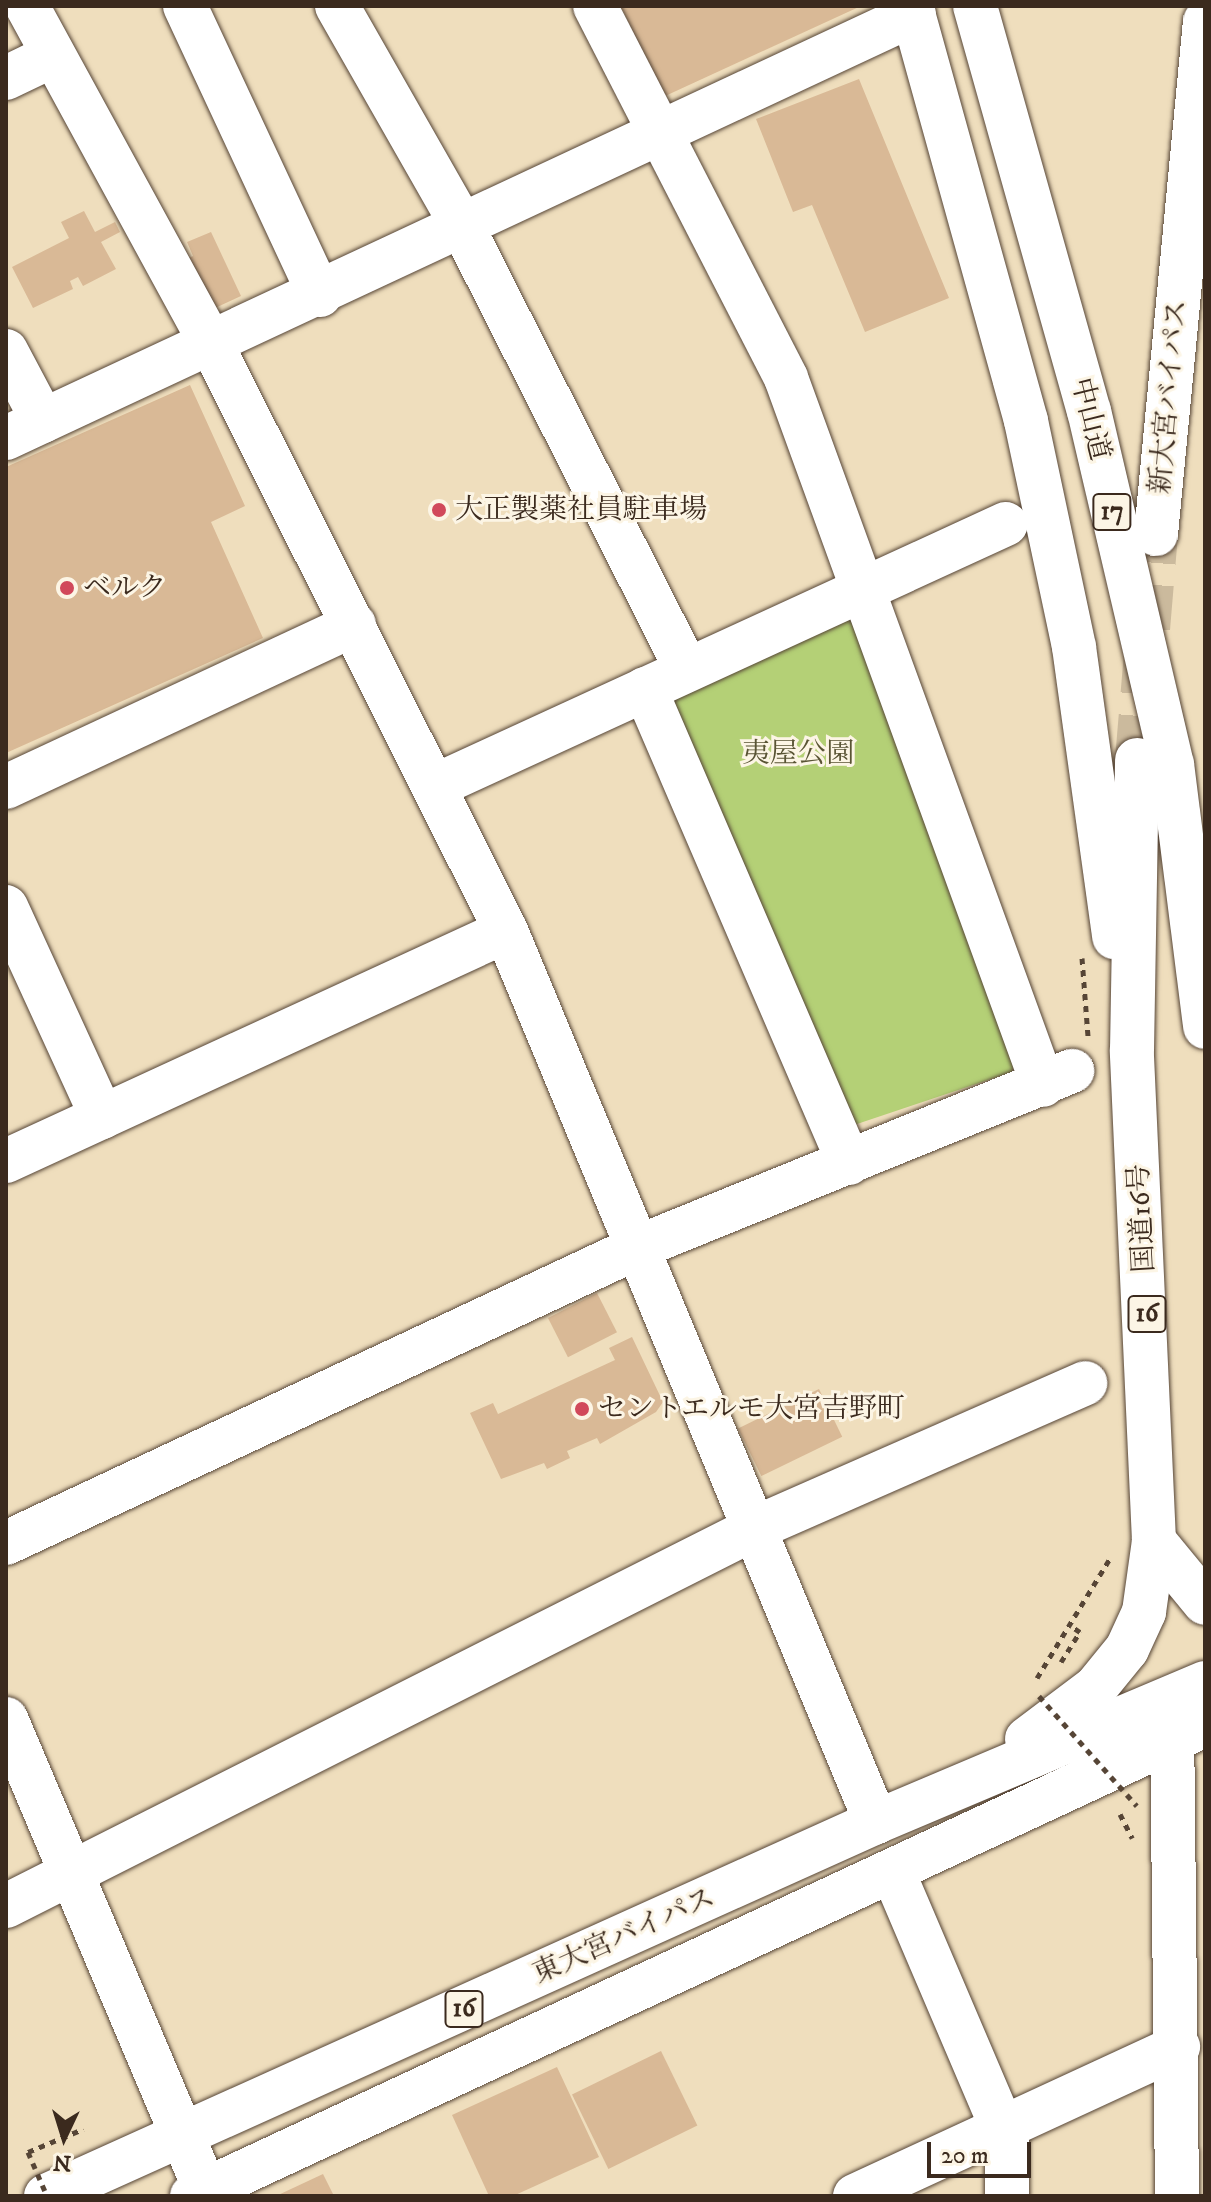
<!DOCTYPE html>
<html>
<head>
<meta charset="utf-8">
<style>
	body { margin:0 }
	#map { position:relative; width:1211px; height:2202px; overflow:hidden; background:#efdebd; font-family:"IM FELL DW Pica","Noto Serif JP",serif }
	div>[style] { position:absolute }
	.green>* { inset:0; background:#b4d076 }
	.building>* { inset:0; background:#d9b996; transform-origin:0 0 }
	.highway-tunnel>* { height:44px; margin-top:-22px; transform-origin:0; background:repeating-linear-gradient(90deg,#cbba9d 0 44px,transparent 0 66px) }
	.path>* { height:5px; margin-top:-2.5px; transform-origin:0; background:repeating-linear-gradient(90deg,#564536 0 6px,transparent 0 12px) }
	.roads { filter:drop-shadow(0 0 2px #564536) drop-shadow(0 0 2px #564536) }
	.minor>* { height:44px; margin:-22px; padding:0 22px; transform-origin:22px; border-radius:22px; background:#fff }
	.highway>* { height:44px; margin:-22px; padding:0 22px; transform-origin:22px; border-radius:22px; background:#fff }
	.path-bridge>* { height:5px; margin-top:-2.5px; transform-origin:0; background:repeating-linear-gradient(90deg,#564536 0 6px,transparent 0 12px) }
	.dots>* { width:22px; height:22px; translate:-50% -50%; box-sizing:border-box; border:4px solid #fcf5e5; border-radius:50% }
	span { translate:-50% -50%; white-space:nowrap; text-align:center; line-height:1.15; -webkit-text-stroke:6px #fcf5e5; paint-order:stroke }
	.shield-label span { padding:2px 6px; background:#fcf5e5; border:2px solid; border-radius:6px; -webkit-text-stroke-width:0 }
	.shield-label { font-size:26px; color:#3b2a1e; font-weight:700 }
	.street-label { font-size:28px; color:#3b2a1e }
	.poi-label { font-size:28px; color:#3b2a1e }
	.left { translate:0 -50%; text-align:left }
	.park-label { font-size:28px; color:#595434 }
	.frame { position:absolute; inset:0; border:8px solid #3b2a1e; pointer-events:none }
	.north { position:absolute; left:24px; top:2098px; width:80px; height:80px; -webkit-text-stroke:6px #fcf5e5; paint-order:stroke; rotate:184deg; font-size:22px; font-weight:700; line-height:32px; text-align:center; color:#3b2a1e }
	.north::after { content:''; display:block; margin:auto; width:28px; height:36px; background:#3b2a1e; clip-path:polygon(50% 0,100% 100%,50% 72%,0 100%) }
	.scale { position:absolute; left:927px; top:2142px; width:104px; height:36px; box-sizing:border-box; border:4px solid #3b2a1e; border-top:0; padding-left:10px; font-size:24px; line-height:28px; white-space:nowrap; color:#3b2a1e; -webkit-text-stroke:6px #fcf5e5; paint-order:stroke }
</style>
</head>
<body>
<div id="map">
	<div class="green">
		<i style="clip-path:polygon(844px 614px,862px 621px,1017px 1058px,1012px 1072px,857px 1124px,843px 1117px,665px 712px,672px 693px)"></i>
	</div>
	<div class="building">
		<i style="clip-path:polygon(621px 6px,861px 6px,663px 97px)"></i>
		<i style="clip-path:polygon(859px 79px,949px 298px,865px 332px,812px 205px,793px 212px,756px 119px)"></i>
		<i style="clip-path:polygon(84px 211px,95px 232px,115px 222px,120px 232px,101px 242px,116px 269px,83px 286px,78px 277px,70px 281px,73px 289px,33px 308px,12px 267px,69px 238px,61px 222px)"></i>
		<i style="clip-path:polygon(211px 232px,241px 296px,215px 308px,180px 262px,193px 256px,187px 242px)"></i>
		<i style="clip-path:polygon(190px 385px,245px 506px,211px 522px,263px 638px,6px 753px,6px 467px)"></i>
		<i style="left:597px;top:1293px;width:44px;height:55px;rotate:63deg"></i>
		<i style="clip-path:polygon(632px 1337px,663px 1402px,656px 1412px,600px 1444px,597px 1438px,567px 1451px,570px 1458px,547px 1469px,544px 1463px,501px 1479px,470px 1413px,493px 1403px,498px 1414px,615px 1360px,609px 1348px)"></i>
		<i style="left:819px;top:1389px;width:53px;height:90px;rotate:64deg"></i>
		<i style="left:661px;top:2051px;width:83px;height:99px;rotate:64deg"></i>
		<i style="clip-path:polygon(557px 2067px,599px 2157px,513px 2196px,489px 2196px,452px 2115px)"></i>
		<i style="clip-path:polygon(323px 2174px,334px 2196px,276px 2196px)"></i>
	</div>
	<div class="highway-tunnel">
		<i style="left:1137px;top:760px;width:227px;rotate:-85.2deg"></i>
	</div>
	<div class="path">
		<i style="left:1082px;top:958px;width:78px;rotate:85.6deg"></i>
		<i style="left:1061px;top:1662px;width:36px;rotate:-58deg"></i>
		<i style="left:1080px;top:1632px;width:11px;rotate:-146deg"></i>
		<i style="left:1037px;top:1678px;width:142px;rotate:-58.6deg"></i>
		<i style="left:1120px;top:1814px;width:27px;rotate:63deg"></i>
		<i style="left:28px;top:2152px;width:60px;rotate:-22.7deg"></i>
	</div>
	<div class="roads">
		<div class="minor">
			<i style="left:27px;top:6px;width:382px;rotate:61.4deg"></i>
			<i style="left:210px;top:341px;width:660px;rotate:63.36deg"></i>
			<i style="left:506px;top:931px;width:965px;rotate:67.45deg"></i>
			<i style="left:185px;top:6px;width:319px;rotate:65deg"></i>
			<i style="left:337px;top:6px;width:249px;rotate:60.3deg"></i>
			<i style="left:460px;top:222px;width:502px;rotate:63.13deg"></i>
			<i style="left:595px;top:6px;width:418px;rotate:62.8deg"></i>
			<i style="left:786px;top:378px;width:752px;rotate:70.02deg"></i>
			<i style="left:6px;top:78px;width:51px;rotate:-25.6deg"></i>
			<i style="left:6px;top:351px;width:79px;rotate:62.1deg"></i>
			<i style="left:6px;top:438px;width:1002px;rotate:-25.03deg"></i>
			<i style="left:645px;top:689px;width:516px;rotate:66.71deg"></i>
			<i style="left:435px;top:786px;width:628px;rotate:-24.65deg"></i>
			<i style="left:6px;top:787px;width:384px;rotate:-25deg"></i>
			<i style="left:6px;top:907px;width:231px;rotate:65.4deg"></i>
			<i style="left:6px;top:1161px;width:550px;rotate:-24.7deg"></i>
			<i style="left:6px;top:1543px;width:696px;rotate:-25.09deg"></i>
			<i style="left:636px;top:1248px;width:471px;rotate:-22.1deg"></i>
			<i style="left:6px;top:1719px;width:518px;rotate:67.05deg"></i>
			<i style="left:893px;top:1872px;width:290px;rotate:66.9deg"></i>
			<i style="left:1007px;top:2139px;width:57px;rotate:90deg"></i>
			<i style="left:6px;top:1906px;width:837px;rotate:-26.78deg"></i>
			<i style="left:753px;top:1529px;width:363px;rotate:-23.7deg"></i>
			<i style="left:855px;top:2196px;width:356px;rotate:-24.8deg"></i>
		</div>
		<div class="highway">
			<i style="left:911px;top:6px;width:431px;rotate:74.5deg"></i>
			<i style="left:1026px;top:421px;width:231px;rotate:78deg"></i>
			<i style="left:1074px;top:647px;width:293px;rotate:82.1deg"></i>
			<i style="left:975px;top:6px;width:421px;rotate:74.3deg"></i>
			<i style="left:1089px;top:411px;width:363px;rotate:76.8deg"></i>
			<i style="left:1172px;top:764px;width:265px;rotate:82.8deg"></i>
			<i style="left:1156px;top:534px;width:515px;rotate:-84.54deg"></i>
			<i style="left:1154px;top:1541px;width:80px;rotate:50.6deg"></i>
			<i style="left:1172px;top:1718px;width:478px;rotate:89.4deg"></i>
			<i style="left:1027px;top:1739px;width:86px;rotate:-37deg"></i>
			<i style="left:1096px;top:1687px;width:49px;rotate:-50.8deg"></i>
			<i style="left:1127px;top:1649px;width:41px;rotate:-65.3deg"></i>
			<i style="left:1144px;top:1612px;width:72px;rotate:-82deg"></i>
			<i style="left:1154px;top:1541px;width:491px;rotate:-92.6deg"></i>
			<i style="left:1132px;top:1050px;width:290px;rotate:-89deg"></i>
			<i style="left:46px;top:2196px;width:910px;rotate:-24.26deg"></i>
			<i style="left:876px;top:1822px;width:357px;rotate:-22.9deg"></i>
			<i style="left:192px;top:2196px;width:1117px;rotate:-24.94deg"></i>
		</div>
	</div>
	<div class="path-bridge">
		<i style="left:1039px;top:1696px;width:147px;rotate:48.3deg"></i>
		<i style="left:28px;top:2152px;width:48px;rotate:66.6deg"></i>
	</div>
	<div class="dots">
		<i style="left:439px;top:510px;background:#d1495b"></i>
		<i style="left:67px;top:588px;background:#d1495b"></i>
		<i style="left:582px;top:1409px;background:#d1495b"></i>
	</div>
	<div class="shield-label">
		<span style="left:1112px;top:512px">17</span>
		<span style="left:1147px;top:1314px">16</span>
		<span style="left:464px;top:2009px">16</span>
	</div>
	<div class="street-label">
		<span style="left:1169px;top:397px;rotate:-85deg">新大宮バイパス</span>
		<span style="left:1090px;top:419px;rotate:76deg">中山道</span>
		<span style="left:1142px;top:1218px;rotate:-93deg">国道16号</span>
		<span style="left:624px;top:1936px;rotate:-24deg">東大宮バイパス</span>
	</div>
	<div class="poi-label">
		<span class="left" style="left:455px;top:510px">大正製薬社員駐車場</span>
		<span class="left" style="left:83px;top:588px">ベルク</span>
		<span class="left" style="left:598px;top:1409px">セントエルモ大宮吉野町</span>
	</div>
	<div class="park-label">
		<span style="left:798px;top:754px">夷屋公園</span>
	</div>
	<div class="frame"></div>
	<div class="north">N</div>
	<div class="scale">20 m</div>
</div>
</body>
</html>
